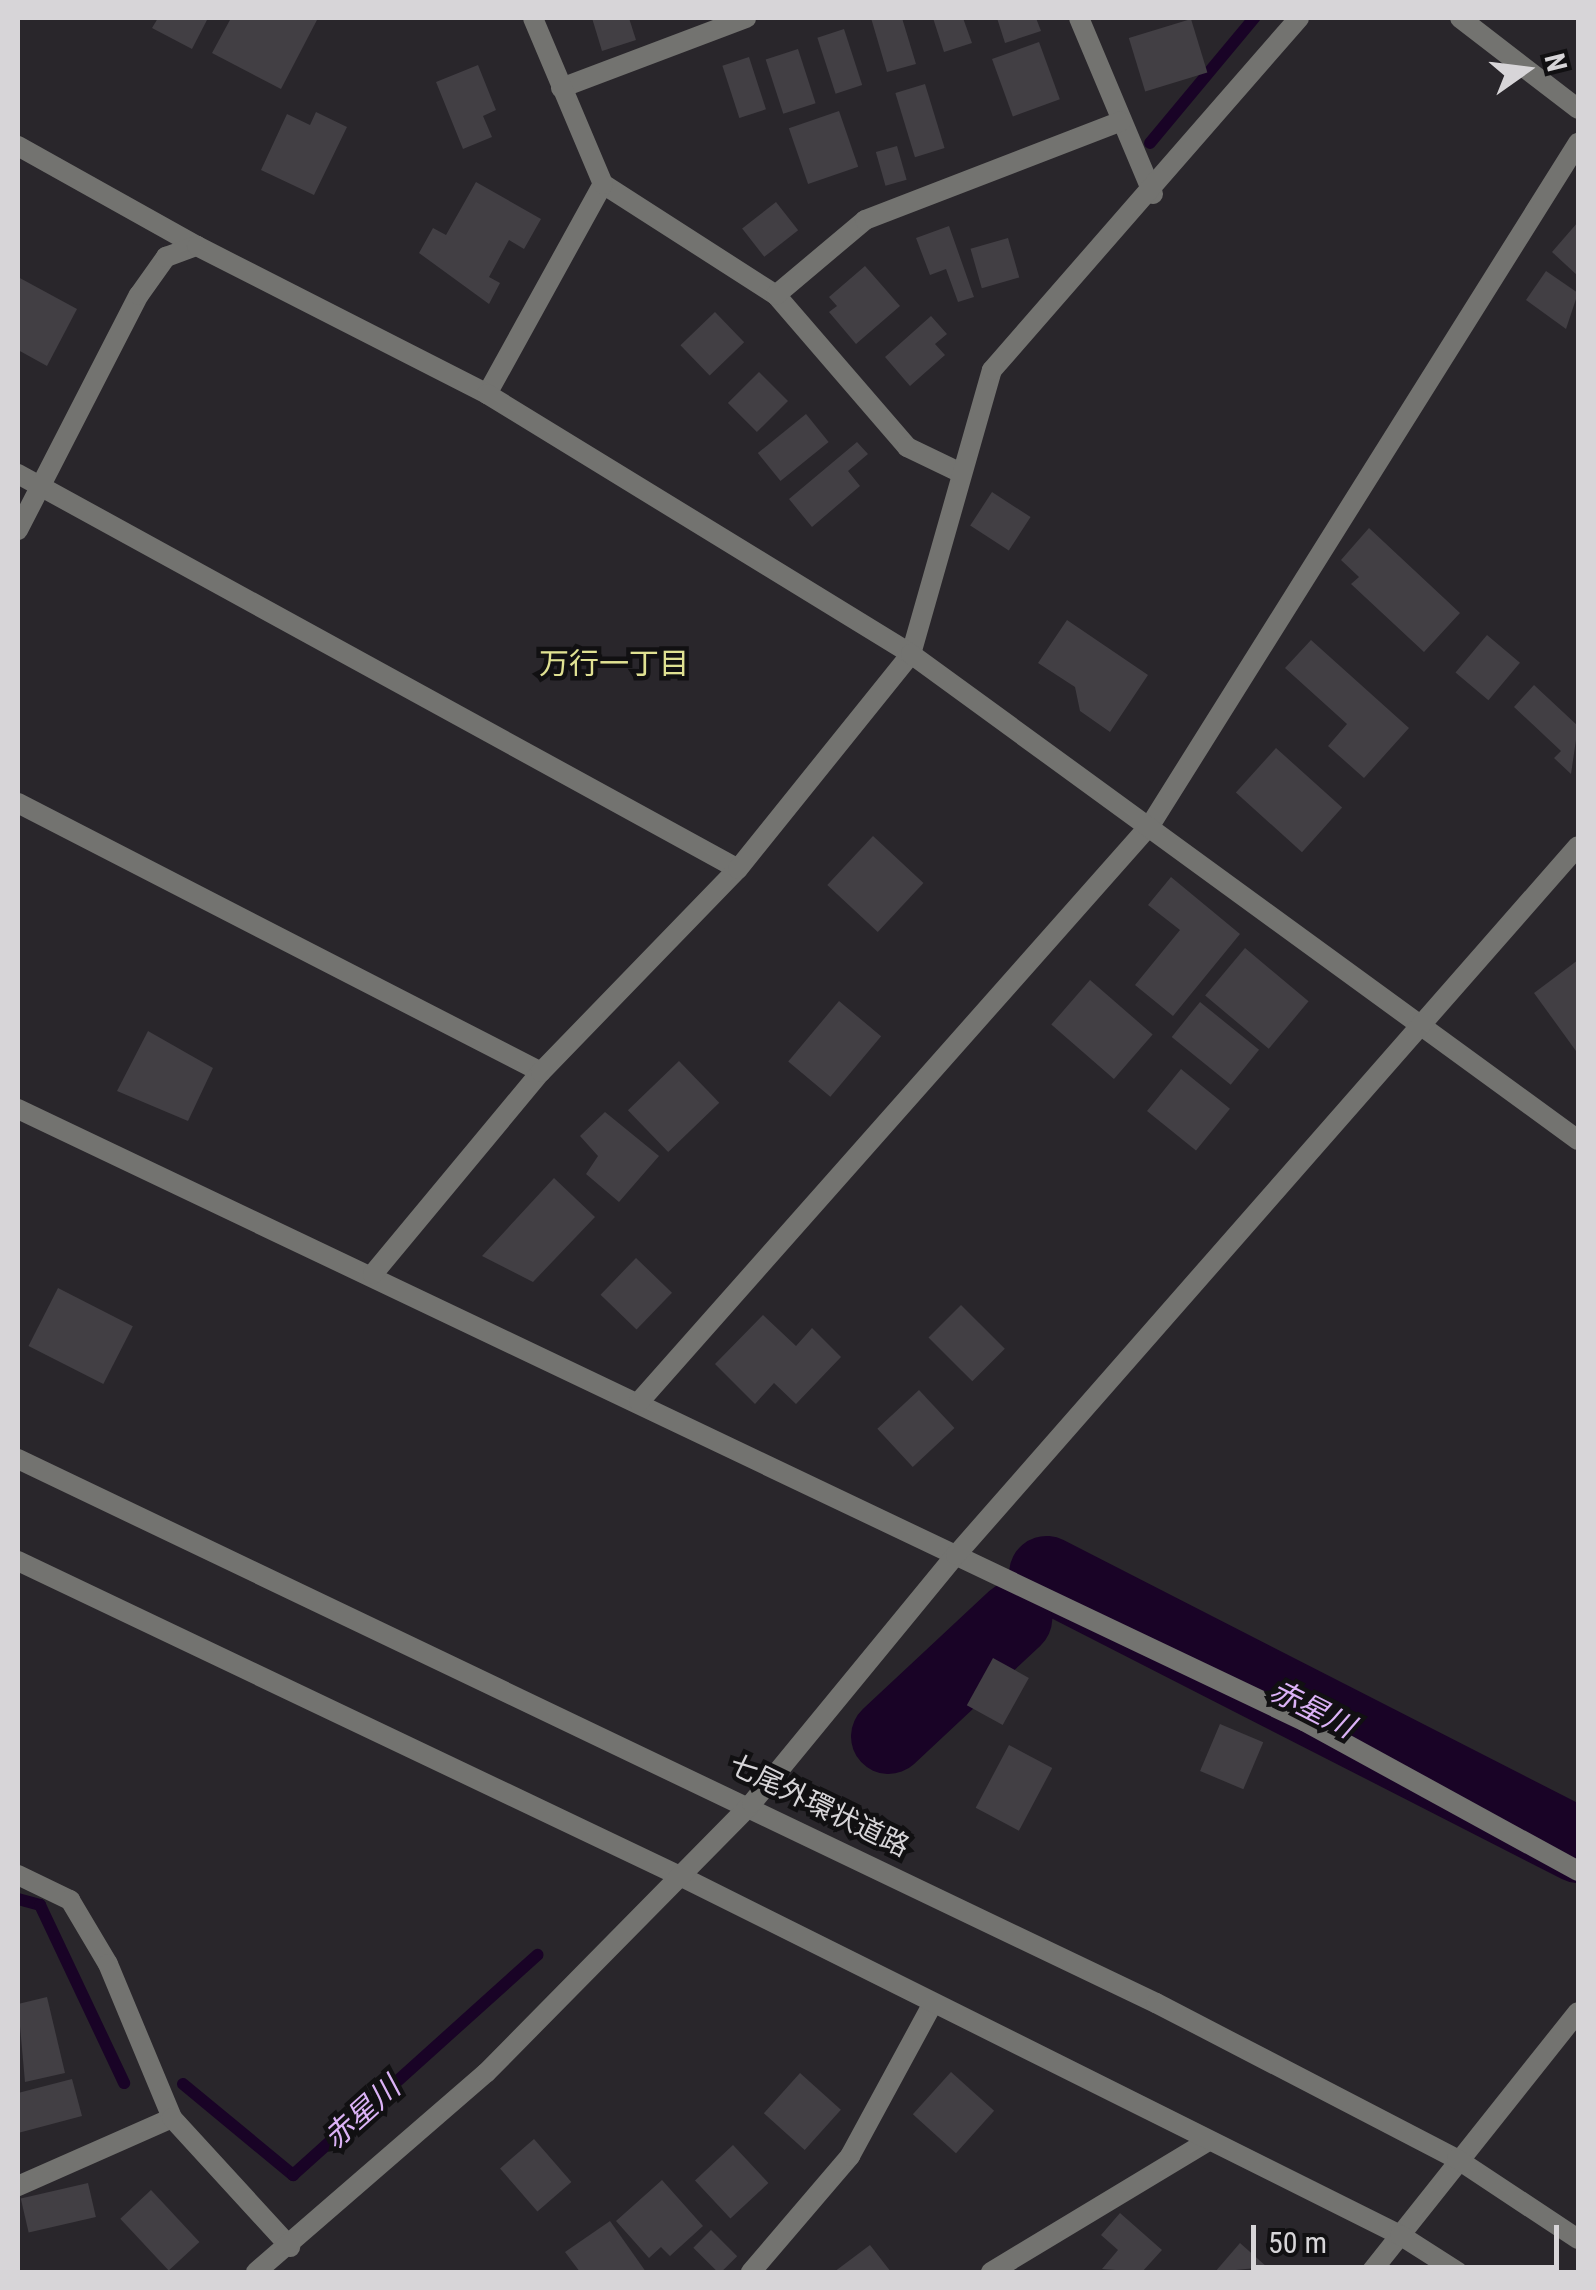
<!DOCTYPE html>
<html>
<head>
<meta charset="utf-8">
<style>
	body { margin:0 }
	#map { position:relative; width:1596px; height:2290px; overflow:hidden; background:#29262b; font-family:"Roboto Condensed","Noto Sans JP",sans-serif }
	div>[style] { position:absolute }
	.stream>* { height:12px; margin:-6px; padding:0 6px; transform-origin:6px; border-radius:6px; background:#190326 }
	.river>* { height:75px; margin:-37.5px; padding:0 37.5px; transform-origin:37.5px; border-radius:37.5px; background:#190326 }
	.building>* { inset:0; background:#423f44; transform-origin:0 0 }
	.service>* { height:20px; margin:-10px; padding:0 10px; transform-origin:10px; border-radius:10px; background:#737370 }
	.minor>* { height:20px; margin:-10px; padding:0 10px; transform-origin:10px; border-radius:10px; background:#737370 }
	.tertiary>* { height:20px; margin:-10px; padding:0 10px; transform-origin:10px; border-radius:10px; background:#737370 }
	span { translate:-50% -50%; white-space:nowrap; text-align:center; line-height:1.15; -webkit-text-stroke:9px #111012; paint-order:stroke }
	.street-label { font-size:28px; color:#d7d5d8 }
	.neighbourhood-label { font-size:30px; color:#e0e192 }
	.water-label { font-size:30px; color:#dbb2f6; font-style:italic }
	.frame { position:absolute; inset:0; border:20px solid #d7d5d8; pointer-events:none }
	.north { position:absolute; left:1476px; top:20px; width:100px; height:100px; -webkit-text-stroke:8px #111012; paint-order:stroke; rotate:76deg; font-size:28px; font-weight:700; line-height:40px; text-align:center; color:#d7d5d8 }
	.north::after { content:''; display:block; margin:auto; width:35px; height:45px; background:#d7d5d8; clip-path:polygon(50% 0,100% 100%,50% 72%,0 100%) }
	.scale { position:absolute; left:1251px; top:2225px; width:308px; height:45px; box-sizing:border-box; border:5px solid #d7d5d8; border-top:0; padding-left:12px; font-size:30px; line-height:35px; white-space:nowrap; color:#d7d5d8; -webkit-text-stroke:8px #111012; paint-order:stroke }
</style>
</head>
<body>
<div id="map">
	<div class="stream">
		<i style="left:1150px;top:143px;width:163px;rotate:-50.2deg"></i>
		<i style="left:18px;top:1899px;width:23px;rotate:15deg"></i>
		<i style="left:40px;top:1905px;width:197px;rotate:64.7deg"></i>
		<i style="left:183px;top:2084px;width:143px;rotate:39.6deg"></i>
		<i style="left:293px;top:2175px;width:329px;rotate:-42deg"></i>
	</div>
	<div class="river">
		<i style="left:1046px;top:1573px;width:598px;rotate:27.08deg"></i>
		<i style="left:888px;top:1736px;width:173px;rotate:-43.1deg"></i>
	</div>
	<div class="building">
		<i style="clip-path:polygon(158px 18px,208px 18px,192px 49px,152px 28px)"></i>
		<i style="clip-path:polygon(231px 18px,318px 18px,281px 89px,212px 53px)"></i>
		<i style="clip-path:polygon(592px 18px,629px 18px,636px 40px,602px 51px)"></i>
		<i style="clip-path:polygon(871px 18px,902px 18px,916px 64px,887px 72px)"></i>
		<i style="clip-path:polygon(933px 18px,963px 18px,972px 43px,944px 52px)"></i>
		<i style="clip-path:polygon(997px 18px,1036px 18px,1041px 31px,1005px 43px)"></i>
		<i style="left:1191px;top:19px;width:56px;height:65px;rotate:73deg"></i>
		<i style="left:844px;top:29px;width:59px;height:28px;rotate:72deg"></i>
		<i style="left:1039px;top:42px;width:61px;height:50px;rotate:70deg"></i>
		<i style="left:798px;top:49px;width:57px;height:34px;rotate:72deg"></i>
		<i style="left:749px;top:57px;width:55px;height:28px;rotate:72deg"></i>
		<i style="clip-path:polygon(478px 65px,496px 110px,483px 116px,492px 137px,463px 149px,436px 82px)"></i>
		<i style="left:925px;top:84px;width:67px;height:31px;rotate:73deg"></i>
		<i style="left:839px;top:111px;width:59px;height:53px;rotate:71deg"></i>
		<i style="clip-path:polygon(316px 112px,347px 127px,314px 195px,261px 170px,287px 114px,310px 125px)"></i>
		<i style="left:897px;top:146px;width:35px;height:22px;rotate:74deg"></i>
		<i style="clip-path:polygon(476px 182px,541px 219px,524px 249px,509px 240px,489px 277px,500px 283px,489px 304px,419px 253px,433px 228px,446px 235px)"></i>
		<i style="left:776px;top:202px;width:36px;height:43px;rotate:52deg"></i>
		<i style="clip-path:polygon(1578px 222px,1578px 276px,1552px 252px)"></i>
		<i style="clip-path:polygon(949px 226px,974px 297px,958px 302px,946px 269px,930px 275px,916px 238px)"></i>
		<i style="left:1008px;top:238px;width:41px;height:39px;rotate:74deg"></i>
		<i style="clip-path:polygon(865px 266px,900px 306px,856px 344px,829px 312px,837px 306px,829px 297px)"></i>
		<i style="clip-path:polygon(1546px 271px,1578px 293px,1566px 329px,1526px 300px)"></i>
		<i style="clip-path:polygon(18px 277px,77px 309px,47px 366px,18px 350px)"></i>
		<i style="left:715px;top:312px;width:42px;height:48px;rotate:46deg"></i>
		<i style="clip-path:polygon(931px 316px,947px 334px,935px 344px,945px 355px,910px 386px,885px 357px)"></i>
		<i style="left:759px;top:372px;width:41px;height:44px;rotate:45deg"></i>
		<i style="left:806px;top:414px;width:36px;height:62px;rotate:51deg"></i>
		<i style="clip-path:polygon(857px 442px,868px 454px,848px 471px,860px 486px,812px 527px,789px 499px)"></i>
		<i style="left:992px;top:492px;width:46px;height:40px;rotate:33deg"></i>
		<i style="clip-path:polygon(1369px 528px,1460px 613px,1424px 652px,1351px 584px,1359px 577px,1341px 560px)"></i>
		<i style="clip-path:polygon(1067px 620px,1148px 675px,1110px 732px,1080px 711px,1075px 687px,1038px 663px)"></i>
		<i style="left:1487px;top:635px;width:43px;height:49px;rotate:40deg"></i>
		<i style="clip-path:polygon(1311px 640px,1409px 728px,1364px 778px,1328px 746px,1347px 724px,1285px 668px)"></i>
		<i style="clip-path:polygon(1534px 685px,1578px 726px,1571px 774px,1554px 758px,1561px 751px,1514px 707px)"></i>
		<i style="left:1276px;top:748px;width:89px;height:60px;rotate:42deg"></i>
		<i style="left:873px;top:836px;width:69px;height:67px;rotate:43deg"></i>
		<i style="clip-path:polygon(1171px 877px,1240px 934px,1173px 1016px,1135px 985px,1180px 930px,1148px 905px)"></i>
		<i style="left:1245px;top:948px;width:83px;height:62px;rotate:40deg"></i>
		<i style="clip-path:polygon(1578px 960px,1578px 1049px,1576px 1051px,1534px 993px)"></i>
		<i style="left:1090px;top:980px;width:83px;height:59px;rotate:41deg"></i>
		<i style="left:839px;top:1001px;width:55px;height:79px;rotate:40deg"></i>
		<i style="left:1200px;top:1002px;width:76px;height:45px;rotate:39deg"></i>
		<i style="clip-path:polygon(148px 1031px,213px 1068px,188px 1121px,117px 1091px)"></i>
		<i style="left:679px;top:1061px;width:58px;height:71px;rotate:46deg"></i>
		<i style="left:1181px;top:1069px;width:63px;height:54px;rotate:39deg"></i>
		<i style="clip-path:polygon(605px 1112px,659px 1156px,619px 1202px,586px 1174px,598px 1156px,580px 1136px)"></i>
		<i style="clip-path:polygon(554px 1178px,595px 1217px,533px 1282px,482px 1256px)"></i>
		<i style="left:636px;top:1258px;width:50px;height:51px;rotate:44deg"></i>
		<i style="left:58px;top:1288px;width:84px;height:65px;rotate:27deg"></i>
		<i style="left:961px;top:1305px;width:62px;height:46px;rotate:45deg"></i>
		<i style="clip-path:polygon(763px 1315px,796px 1346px,812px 1328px,841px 1357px,796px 1404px,774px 1383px,755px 1404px,715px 1364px)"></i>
		<i style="left:919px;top:1390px;width:52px;height:57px;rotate:47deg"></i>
		<i style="left:993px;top:1658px;width:41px;height:54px;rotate:29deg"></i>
		<i style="left:1220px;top:1724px;width:47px;height:51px;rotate:23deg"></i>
		<i style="left:1009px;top:1745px;width:49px;height:71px;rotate:28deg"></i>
		<i style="clip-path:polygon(47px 1997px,65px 2073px,25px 2082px,18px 2004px)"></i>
		<i style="left:951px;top:2072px;width:58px;height:57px;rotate:42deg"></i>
		<i style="left:800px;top:2073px;width:55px;height:54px;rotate:42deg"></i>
		<i style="clip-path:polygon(72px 2079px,82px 2116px,18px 2133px,18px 2093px)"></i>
		<i style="left:534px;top:2139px;width:57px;height:45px;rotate:49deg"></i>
		<i style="left:733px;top:2145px;width:52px;height:52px;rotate:47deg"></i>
		<i style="clip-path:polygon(662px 2180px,703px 2226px,670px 2256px,661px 2247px,649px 2258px,616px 2221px)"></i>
		<i style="left:88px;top:2183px;width:35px;height:69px;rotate:77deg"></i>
		<i style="left:151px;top:2190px;width:71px;height:42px;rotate:47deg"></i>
		<i style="clip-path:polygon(1120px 2213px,1162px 2250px,1142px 2272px,1102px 2269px,1118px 2250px,1101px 2235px)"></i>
		<i style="clip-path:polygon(610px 2221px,646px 2272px,580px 2272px,565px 2252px)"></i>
		<i style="left:711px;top:2230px;width:37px;height:25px;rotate:45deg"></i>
		<i style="clip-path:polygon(1240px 2243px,1267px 2267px,1215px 2272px)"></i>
		<i style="clip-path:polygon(870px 2245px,891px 2272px,834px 2272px)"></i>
	</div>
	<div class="service">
		<i style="left:18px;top:2186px;width:168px;rotate:-23.8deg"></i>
		<i style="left:991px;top:2272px;width:253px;rotate:-31.1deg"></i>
	</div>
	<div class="minor">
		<i style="left:1079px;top:18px;width:191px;rotate:67.2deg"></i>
		<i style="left:1460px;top:18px;width:149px;rotate:37.6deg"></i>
		<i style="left:561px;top:88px;width:198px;rotate:-20.7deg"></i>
		<i style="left:18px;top:146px;width:205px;rotate:29.2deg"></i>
		<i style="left:603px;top:184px;width:206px;rotate:32.7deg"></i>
		<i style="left:776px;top:295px;width:201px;rotate:49.2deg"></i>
		<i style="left:907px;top:447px;width:60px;rotate:25.7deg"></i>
		<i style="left:776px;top:295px;width:116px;rotate:-40.1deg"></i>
		<i style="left:865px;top:220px;width:274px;rotate:-21.1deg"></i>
		<i style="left:487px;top:394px;width:240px;rotate:-61.1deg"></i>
		<i style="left:603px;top:184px;width:180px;rotate:-112.9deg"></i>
		<i style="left:18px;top:474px;width:821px;rotate:28.75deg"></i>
		<i style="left:18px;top:803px;width:588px;rotate:27.22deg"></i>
		<i style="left:18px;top:1109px;width:1424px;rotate:25.45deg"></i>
		<i style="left:1304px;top:1721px;width:312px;rotate:28.7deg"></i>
		<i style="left:373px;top:1274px;width:263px;rotate:-50.3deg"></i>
		<i style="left:541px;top:1072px;width:283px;rotate:-45.9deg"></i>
		<i style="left:738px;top:869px;width:276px;rotate:-51.2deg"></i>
		<i style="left:911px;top:654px;width:295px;rotate:-74.1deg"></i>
		<i style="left:992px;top:370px;width:467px;rotate:-48.9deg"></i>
		<i style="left:639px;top:1402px;width:772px;rotate:-48.47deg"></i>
		<i style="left:1151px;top:824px;width:804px;rotate:-57.91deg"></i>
		<i style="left:18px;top:1875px;width:58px;rotate:25.7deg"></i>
		<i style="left:70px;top:1900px;width:74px;rotate:59.3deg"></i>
		<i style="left:108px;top:1964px;width:167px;rotate:67.4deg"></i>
		<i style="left:172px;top:2118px;width:175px;rotate:47.5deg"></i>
		<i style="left:751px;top:2272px;width:153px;rotate:-49.5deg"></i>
		<i style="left:850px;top:2156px;width:172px;rotate:-61.5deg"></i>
		<i style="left:1371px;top:2272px;width:332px;rotate:-51.5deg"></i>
	</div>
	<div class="tertiary">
		<i style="left:18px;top:530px;width:264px;rotate:-62.8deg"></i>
		<i style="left:139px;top:295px;width:47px;rotate:-54.6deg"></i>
		<i style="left:166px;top:257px;width:33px;rotate:-20deg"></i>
		<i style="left:197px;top:246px;width:326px;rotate:27deg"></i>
		<i style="left:487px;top:394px;width:497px;rotate:31.5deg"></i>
		<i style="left:911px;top:654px;width:825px;rotate:36.08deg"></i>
		<i style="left:18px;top:1459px;width:1261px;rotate:25.55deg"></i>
		<i style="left:1156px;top:2003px;width:339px;rotate:27.4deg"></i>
		<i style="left:1457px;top:2159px;width:145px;rotate:33.5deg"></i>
		<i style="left:18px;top:1561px;width:733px;rotate:25.45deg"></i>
		<i style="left:680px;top:1876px;width:805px;rotate:26.5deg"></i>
		<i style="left:1400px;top:2235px;width:69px;rotate:32.5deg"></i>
		<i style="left:256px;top:2272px;width:304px;rotate:-40.9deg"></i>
		<i style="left:486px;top:2073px;width:379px;rotate:-45.4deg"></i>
		<i style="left:752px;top:1803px;width:321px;rotate:-50.6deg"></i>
		<i style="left:956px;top:1555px;width:943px;rotate:-48.74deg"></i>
	</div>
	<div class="street-label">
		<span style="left:819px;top:1806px;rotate:26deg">七尾外環状道路</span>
	</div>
	<div class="neighbourhood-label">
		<span style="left:614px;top:664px">万行一丁目</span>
	</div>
	<div class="water-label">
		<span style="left:1312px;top:1709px;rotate:27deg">赤星川</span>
		<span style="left:362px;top:2113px;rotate:-42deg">赤星川</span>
	</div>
	<div class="frame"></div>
	<div class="north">N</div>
	<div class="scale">50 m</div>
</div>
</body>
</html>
